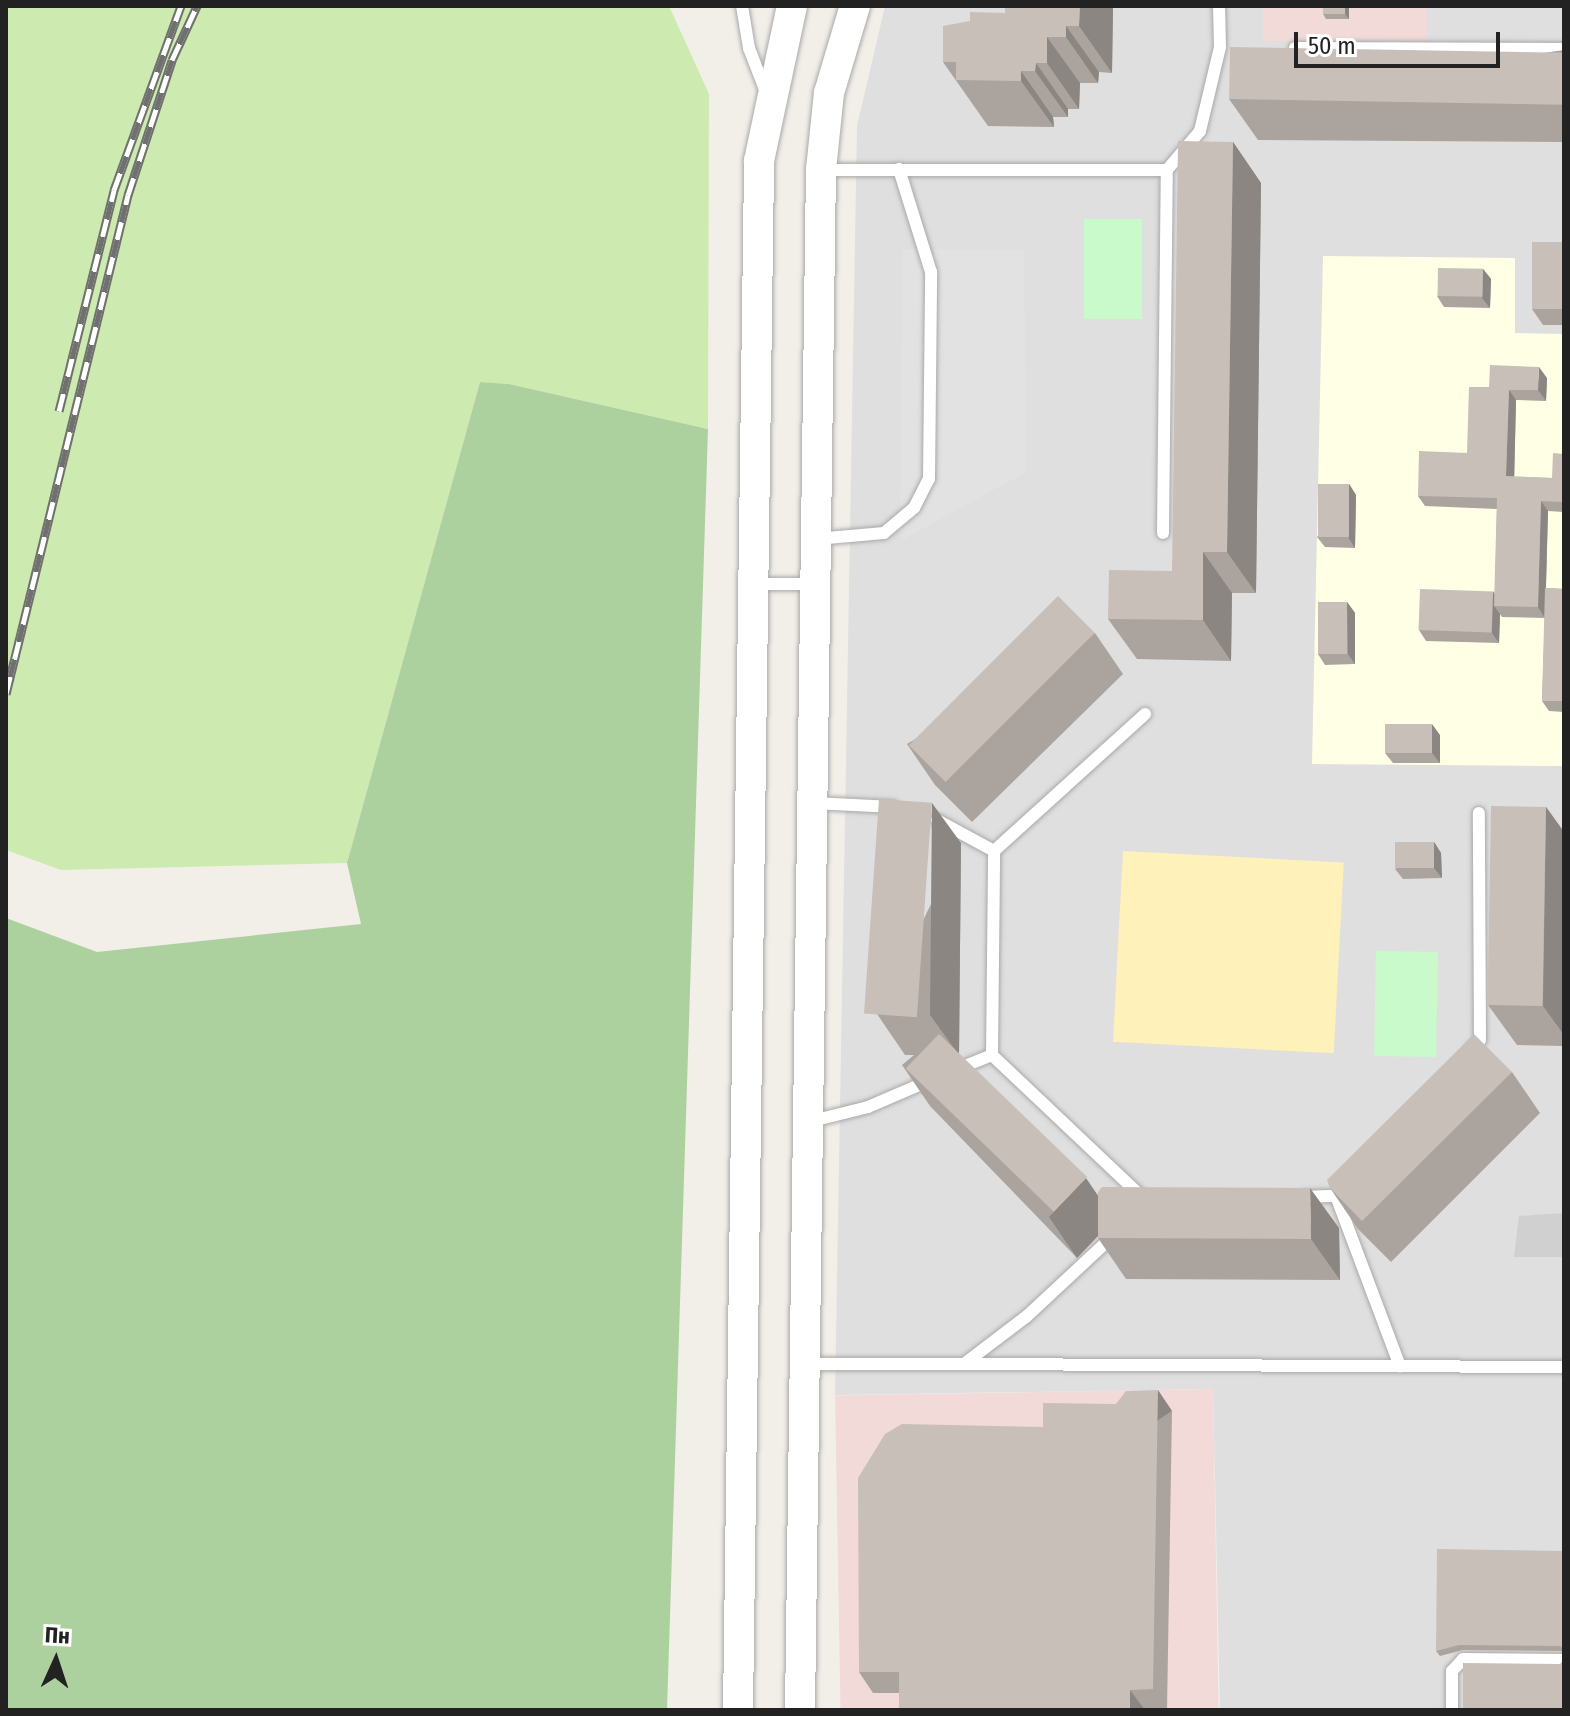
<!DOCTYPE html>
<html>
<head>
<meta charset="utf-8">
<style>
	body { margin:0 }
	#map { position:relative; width:1570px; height:1716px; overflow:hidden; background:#f2efe9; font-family:"Fira Sans Condensed",sans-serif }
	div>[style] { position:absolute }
	.residential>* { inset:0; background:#e0dfdf }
	.commercial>* { inset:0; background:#f2dad9; transform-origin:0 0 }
	.education>* { inset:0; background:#ffffe5 }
	.religious>* { inset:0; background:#d0d0d0 }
	.grass>* { inset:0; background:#cdebb0 }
	.forest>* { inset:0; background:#add19e }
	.sand>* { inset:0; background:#fff1ba; transform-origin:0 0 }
	.park>* { inset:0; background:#c8facc; transform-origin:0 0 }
	.parking>* { inset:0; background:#e2e2e2 }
	.roads { filter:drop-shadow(0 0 2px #a9a9a9) drop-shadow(0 0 2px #a9a9a9) }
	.service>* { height:12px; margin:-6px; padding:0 6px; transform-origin:6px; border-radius:6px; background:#fff }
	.tertiary>* { height:30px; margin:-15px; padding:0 15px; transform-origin:15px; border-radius:15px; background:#fff }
	.rail>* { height:9px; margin-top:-4.5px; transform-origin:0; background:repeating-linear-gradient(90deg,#fff 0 18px,#707070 0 36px); box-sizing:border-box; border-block:2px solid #707070 }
	.wall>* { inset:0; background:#aba49e }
	.shaded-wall>* { inset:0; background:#8b8681; transform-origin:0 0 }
	.building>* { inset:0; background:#c7bfb8; transform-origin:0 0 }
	span { translate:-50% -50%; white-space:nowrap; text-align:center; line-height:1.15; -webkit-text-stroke:7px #fff; paint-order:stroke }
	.frame { position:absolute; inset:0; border:8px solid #222; pointer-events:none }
	.north { position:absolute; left:16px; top:1620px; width:80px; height:80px; -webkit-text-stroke:6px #fff; paint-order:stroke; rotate:3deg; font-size:22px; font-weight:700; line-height:32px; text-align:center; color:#222 }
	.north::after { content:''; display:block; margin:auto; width:28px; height:36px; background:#222; clip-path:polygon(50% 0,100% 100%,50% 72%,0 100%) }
	.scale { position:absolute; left:1294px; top:32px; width:206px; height:36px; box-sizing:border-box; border:4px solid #222; border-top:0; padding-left:10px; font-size:24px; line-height:28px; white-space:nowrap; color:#222; -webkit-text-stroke:6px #fff; paint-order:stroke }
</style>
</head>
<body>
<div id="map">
	<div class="residential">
		<i style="clip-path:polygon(885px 6px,1564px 6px,1564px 1710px,1220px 1710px,1213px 1389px,835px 1395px,857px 126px)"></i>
	</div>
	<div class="commercial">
		<i style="left:1263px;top:6px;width:164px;height:35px"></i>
		<i style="left:1213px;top:1389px;width:321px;height:378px;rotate:89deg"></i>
	</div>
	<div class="education">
		<i style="clip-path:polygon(1323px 256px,1515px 258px,1515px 333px,1564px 334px,1564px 766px,1312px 764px)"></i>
	</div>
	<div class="religious">
		<i style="clip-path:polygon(1564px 1213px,1564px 1257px,1514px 1257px,1519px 1216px)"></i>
	</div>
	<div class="grass">
		<i style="clip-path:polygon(6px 6px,669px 6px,709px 94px,708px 429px,509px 384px,480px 382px,347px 863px,61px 870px,6px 850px)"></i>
	</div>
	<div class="forest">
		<i style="clip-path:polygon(480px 382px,509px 384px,708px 429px,667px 1710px,6px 1710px,6px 918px,97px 952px,361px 924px,347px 863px)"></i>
	</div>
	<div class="sand">
		<i style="left:1123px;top:851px;width:221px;height:191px;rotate:3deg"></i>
	</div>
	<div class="park">
		<i style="left:1084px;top:219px;width:58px;height:100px"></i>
		<i style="left:1376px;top:951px;width:62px;height:105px;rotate:1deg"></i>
	</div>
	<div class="parking">
		<i style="clip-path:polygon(903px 249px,1024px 250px,1026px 472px,900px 541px)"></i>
	</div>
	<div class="roads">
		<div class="service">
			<i style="left:742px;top:6px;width:43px;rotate:80.5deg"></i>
			<i style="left:749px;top:48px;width:50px;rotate:69deg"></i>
			<i style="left:1295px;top:48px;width:269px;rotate:0.2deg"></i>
			<i style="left:821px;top:170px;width:346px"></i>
			<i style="left:1167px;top:170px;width:51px;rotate:-49.8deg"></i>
			<i style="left:1200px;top:131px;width:86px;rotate:-76.6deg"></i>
			<i style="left:1220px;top:47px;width:41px;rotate:-91.4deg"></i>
			<i style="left:1163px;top:533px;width:363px;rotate:-89.4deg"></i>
			<i style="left:816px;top:539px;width:68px;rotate:-5deg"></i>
			<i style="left:884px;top:533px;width:39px;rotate:-40deg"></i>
			<i style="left:914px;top:508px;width:33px;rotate:-63deg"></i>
			<i style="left:929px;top:479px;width:207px;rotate:-89.4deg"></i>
			<i style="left:931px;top:272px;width:108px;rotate:-107.3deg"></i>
			<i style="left:755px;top:584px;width:58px"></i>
			<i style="left:813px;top:803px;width:81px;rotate:2.8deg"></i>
			<i style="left:937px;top:820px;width:65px;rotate:28.5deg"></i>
			<i style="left:1471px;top:1051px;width:14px;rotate:-51deg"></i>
			<i style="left:1480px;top:1040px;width:227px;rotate:-90.3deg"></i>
			<i style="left:955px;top:1070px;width:40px;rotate:-22deg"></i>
			<i style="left:808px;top:1122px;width:62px;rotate:-14deg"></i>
			<i style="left:868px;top:1107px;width:69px;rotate:-23.2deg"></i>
			<i style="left:1141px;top:1196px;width:205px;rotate:-136.6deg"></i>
			<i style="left:992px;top:1055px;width:204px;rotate:-89.4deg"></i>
			<i style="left:994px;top:851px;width:204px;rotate:-42.2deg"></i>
			<i style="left:1336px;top:1196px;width:182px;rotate:69.4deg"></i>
			<i style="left:1303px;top:1197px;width:33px;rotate:-2deg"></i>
			<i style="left:1336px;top:1196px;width:11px;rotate:-45deg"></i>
			<i style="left:806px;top:1364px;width:158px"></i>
			<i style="left:964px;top:1364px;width:79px;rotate:-37.3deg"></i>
			<i style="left:1027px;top:1316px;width:116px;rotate:-42.9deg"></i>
			<i style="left:964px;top:1364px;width:600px;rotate:0.29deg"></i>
			<i style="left:1452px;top:1710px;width:39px;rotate:-90deg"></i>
			<i style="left:1452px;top:1671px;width:16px;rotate:-47deg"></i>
			<i style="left:1463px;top:1659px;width:101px;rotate:0.6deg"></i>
		</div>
		<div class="tertiary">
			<i style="left:738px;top:1710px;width:1549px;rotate:-89.22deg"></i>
			<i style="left:759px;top:161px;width:158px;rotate:-78deg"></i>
			<i style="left:800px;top:1710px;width:1540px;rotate:-89.22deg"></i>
			<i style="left:821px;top:170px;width:77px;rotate:-84.1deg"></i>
			<i style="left:829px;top:93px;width:91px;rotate:-73.4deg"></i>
		</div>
	</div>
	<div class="rail">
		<i style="left:59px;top:411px;width:228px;rotate:-76deg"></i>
		<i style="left:114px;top:190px;width:196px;rotate:-70deg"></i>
		<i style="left:6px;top:694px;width:514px;rotate:-76.26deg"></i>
		<i style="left:128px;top:195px;width:142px;rotate:-71.9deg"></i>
		<i style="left:172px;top:60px;width:60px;rotate:-65.2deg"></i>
	</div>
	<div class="wall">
		<i style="clip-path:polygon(1005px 6px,1113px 6px,1112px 73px,1099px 72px,1098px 83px,1080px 83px,1079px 109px,1068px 109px,1068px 117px,1053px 117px,1054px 127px,988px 126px,943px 62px,970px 21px,1005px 13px)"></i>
		<i style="clip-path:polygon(1349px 6px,1349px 19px,1326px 19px,1323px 14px)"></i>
		<i style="clip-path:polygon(1564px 50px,1564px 142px,1258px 140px,1229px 99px)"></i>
		<i style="clip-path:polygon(1233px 142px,1261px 183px,1256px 593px,1232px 593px,1231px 661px,1137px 659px,1108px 619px,1172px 571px)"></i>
		<i style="clip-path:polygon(1564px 242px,1564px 325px,1543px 325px,1532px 309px)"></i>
		<i style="clip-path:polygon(1483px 269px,1491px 279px,1490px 308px,1444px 307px,1437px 296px)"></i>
		<i style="clip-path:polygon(1547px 378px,1546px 401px,1516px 400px,1514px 477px,1552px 478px,1564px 454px,1564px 512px,1548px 511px,1546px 588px,1564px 589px,1564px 712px,1549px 711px,1542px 701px,1545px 618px,1502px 617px,1500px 614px,1499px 643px,1426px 641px,1419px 630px,1495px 594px,1497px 509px,1425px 506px,1418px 496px,1467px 453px,1489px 387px)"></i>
		<i style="clip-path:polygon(1349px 484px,1356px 495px,1355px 548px,1325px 547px,1317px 537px)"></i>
		<i style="clip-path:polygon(1347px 602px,1355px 613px,1355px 664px,1325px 665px,1318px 654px)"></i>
		<i style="clip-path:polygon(1095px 633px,1123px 674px,972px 822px,935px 785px,907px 744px)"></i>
		<i style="clip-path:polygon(1440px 735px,1440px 763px,1393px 763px,1385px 753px)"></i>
		<i style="clip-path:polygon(1546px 807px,1564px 832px,1564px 1046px,1517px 1045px,1488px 1005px)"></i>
		<i style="clip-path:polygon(1434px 842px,1441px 853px,1442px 878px,1403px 879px,1395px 869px)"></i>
		<i style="clip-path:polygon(961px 843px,959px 1054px,1098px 1196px,1339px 1228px,1340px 1280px,1126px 1279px,1098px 1238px,1098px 1236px,1077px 1258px,930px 1106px,902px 1065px,914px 1055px,905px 1055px,877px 1014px)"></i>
		<i style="clip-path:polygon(1512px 1072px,1540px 1113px,1391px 1262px,1358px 1229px,1330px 1188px)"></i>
		<i style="clip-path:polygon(1172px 1411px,1167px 1710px,899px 1710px,899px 1693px,873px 1693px,859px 1672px,1043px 1427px)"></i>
		<i style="clip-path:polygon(1564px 1551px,1564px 1651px,1463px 1650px,1440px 1656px,1436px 1651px)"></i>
	</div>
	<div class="shaded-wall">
		<i style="clip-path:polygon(1080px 6px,1113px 6px,1112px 73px,1079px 26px)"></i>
		<i style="clip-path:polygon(1345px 6px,1349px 6px,1349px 19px,1345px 14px)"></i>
		<i style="clip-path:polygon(1066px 26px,1099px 72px,1098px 83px,1066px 37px)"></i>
		<i style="clip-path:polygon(1047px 37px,1080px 83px,1079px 109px,1047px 63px)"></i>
		<i style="clip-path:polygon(1036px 63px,1068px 109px,1068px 117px,1035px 71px)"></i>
		<i style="clip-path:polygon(1021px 71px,1053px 117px,1054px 127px,1021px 81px)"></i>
		<i style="clip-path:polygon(1233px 142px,1261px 183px,1256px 593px,1227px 552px)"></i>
		<i style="clip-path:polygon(1483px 269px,1491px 279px,1490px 308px,1482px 298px)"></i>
		<i style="clip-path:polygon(1539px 367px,1547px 378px,1546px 401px,1538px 390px)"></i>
		<i style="clip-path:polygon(1509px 390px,1516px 400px,1514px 487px,1506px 476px)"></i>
		<i style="clip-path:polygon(1349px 484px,1356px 495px,1355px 548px,1348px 537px)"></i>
		<i style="clip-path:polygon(1541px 501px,1548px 511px,1545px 618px,1538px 607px)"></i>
		<i style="clip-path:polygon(1203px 552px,1232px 593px,1231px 661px,1203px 620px)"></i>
		<i style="clip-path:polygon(1493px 591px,1500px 602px,1494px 606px,1500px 614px,1499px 643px,1492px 633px)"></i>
		<i style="clip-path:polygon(1347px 602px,1355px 613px,1355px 664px,1348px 654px)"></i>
		<i style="clip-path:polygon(1432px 724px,1440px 735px,1440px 763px,1432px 753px)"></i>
		<i style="clip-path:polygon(932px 803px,961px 843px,959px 1055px,930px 1015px)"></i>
		<i style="clip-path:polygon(1546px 807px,1564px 832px,1564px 1035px,1543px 1006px)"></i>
		<i style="clip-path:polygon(1434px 842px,1441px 853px,1442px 878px,1434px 868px)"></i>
		<i style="clip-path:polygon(1086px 1178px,1114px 1219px,1077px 1258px,1049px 1217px)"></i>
		<i style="clip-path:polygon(1310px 1188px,1339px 1228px,1340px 1280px,1311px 1239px)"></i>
		<i style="left:1158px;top:1390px;width:25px;height:299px;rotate:56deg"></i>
		<i style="clip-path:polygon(1130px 1690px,1145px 1710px,1130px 1710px)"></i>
	</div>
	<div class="building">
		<i style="clip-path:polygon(1005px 6px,1080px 6px,1079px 26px,1066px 26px,1066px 37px,1047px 37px,1047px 63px,1036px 63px,1035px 71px,1021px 71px,1021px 81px,956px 80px,956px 62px,943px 62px,943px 26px,970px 21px,970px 12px,1005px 13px)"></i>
		<i style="left:1323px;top:6px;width:22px;height:8px"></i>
		<i style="left:1230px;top:47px;width:334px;height:52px;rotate:1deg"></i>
		<i style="clip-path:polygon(1178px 141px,1233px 142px,1227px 552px,1203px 552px,1203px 620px,1108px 619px,1109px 570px,1172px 571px)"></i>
		<i style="left:1532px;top:242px;width:32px;height:67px"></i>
		<i style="left:1438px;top:268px;width:45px;height:28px;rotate:1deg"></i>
		<i style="clip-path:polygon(1490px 365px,1539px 367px,1538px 390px,1509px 390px,1506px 476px,1552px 478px,1553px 453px,1564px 454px,1564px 502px,1541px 501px,1538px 607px,1494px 606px,1497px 498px,1418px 496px,1419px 451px,1467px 453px,1469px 387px,1489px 387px)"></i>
		<i style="left:1318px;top:484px;width:31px;height:53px"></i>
		<i style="clip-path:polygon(1545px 588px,1564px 589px,1564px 701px,1542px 701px)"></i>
		<i style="left:1420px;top:589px;width:73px;height:41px;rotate:2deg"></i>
		<i style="left:1058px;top:596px;width:52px;height:211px;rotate:45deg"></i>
		<i style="left:1318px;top:602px;width:29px;height:52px"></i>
		<i style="left:1385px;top:724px;width:47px;height:29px"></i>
		<i style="left:879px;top:799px;width:53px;height:215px;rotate:4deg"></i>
		<i style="left:1491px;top:806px;width:55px;height:199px;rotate:1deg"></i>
		<i style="left:1434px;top:842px;width:26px;height:39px;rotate:90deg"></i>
		<i style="left:939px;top:1034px;width:206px;height:48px;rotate:44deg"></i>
		<i style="clip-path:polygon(1474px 1034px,1512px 1072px,1362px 1221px,1330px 1188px,1327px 1180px)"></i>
		<i style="clip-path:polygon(1102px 1187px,1310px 1188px,1311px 1239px,1098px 1238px,1098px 1192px)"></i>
		<i style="clip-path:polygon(1158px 1390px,1153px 1689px,1130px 1690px,1130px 1710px,899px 1710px,899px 1672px,859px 1672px,858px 1478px,885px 1434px,902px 1424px,1043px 1427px,1043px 1403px,1116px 1404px,1126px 1391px)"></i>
		<i style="clip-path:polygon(1437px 1549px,1564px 1551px,1564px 1649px,1560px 1646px,1459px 1645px,1436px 1651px)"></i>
		<i style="clip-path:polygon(1564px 1660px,1564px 1710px,1463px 1710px,1463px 1663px,1560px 1664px)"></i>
	</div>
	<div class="frame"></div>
	<div class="north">Пн</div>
	<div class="scale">50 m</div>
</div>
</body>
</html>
